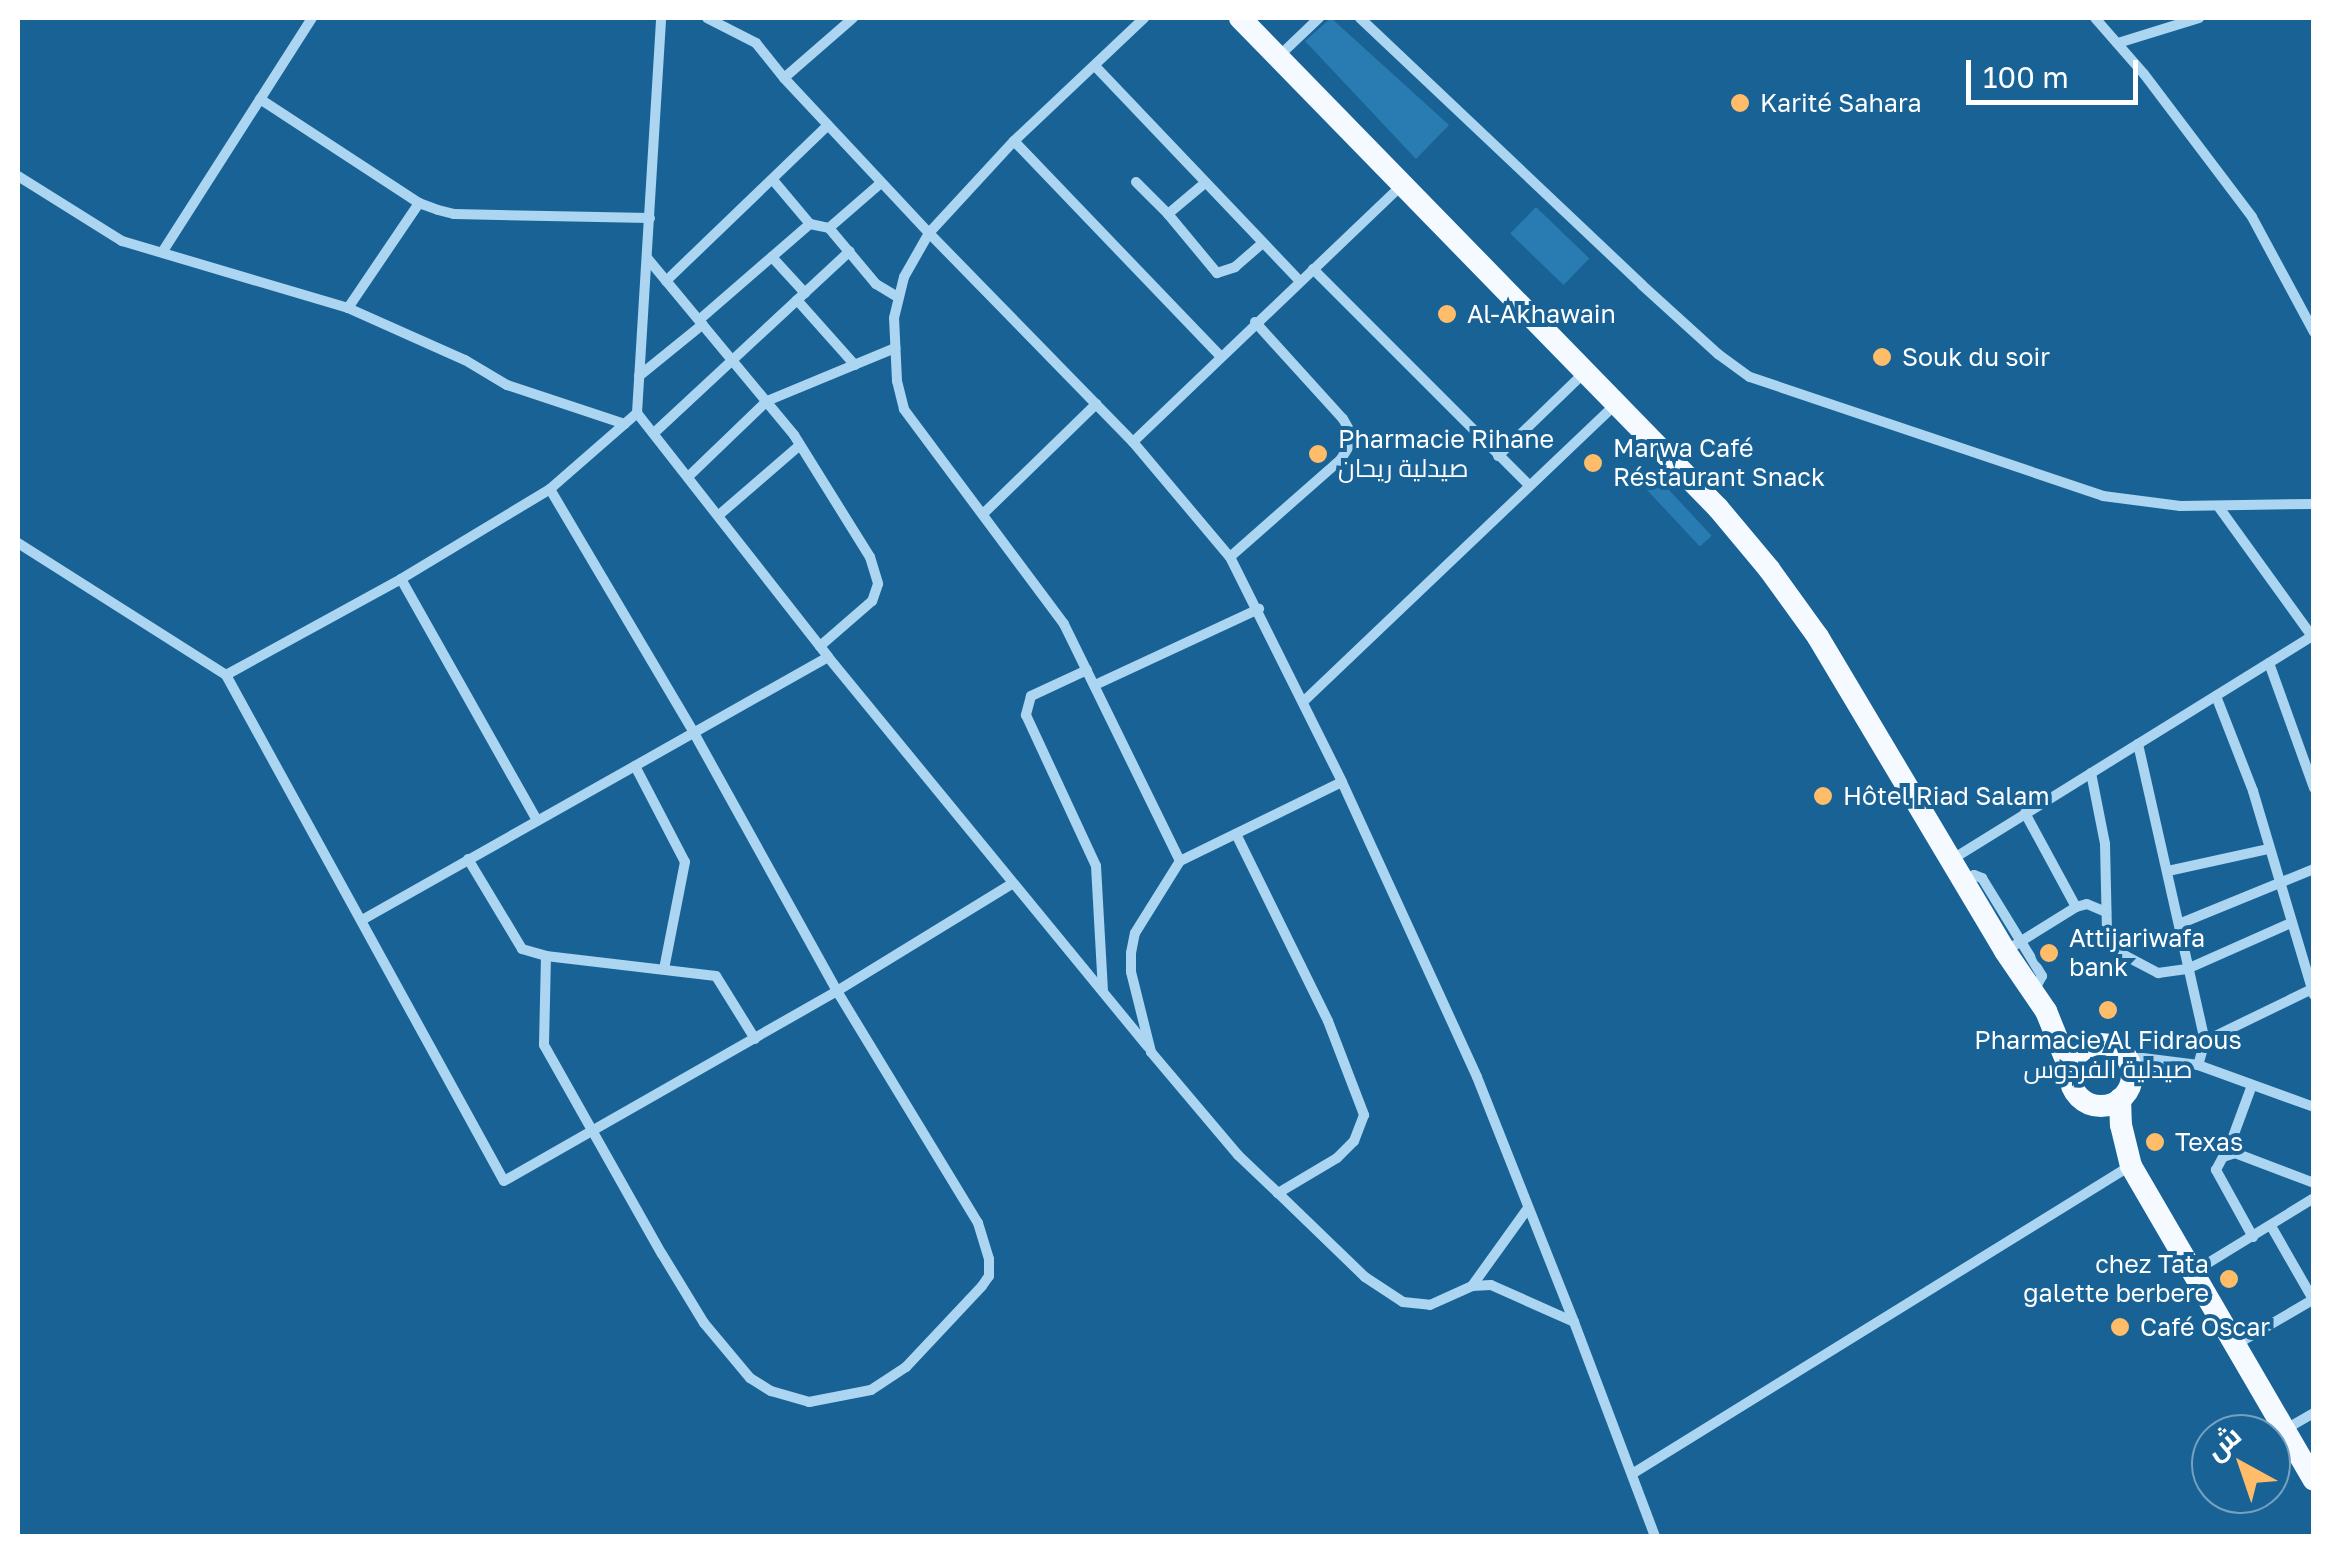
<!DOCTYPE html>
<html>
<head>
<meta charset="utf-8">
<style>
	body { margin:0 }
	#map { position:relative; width:2331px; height:1554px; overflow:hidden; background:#196296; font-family:"Golos Text",Cairo,sans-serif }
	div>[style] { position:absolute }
	.green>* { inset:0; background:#287cb2; transform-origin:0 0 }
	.minor>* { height:10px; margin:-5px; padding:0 5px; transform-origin:5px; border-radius:5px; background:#abd5f0 }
	.primary>* { height:22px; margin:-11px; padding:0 11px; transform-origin:11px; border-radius:11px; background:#f4faff }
	.primary>.ring { margin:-11px; padding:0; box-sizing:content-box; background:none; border:22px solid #f4faff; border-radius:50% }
	.dots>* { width:28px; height:28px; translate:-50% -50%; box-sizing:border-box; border:5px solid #196296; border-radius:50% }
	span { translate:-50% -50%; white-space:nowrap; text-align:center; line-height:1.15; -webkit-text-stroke:8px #196296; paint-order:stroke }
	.poi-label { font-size:25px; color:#fff }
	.left { translate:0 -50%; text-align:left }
	.right { translate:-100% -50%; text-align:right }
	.frame { position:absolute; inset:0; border:20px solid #fff; pointer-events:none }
	.north { position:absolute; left:2191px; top:1414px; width:100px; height:100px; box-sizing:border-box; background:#196296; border:2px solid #75a1c0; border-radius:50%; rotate:320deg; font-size:28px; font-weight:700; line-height:40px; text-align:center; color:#fff }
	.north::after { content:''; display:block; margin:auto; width:35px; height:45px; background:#ffbd6a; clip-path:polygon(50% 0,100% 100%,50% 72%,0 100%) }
	.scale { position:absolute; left:1966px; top:60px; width:172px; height:45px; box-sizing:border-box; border:5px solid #fff; border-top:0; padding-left:12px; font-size:30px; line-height:35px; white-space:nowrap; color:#fff; -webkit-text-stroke:8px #196296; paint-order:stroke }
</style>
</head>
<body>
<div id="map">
	<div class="green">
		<i style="clip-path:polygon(1331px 18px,1449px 125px,1416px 159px,1305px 41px)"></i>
		<i style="left:1536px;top:207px;width:74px;height:37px;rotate:44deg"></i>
		<i style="left:1655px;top:475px;width:83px;height:16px;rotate:47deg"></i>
	</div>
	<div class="minor">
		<i style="left:707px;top:18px;width:55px;rotate:27deg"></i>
		<i style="left:756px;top:43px;width:45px;rotate:51.3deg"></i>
		<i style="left:853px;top:18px;width:91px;rotate:139deg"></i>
		<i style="left:784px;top:78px;width:212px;rotate:46.9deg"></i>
		<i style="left:929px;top:233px;width:125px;rotate:-47.3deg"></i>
		<i style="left:1014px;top:141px;width:179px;rotate:-43.4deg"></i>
		<i style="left:1360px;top:18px;width:388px;rotate:43.4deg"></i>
		<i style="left:1642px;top:285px;width:103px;rotate:42.2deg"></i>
		<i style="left:1718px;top:354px;width:39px;rotate:36deg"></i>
		<i style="left:1750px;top:377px;width:373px;rotate:18.6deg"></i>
		<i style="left:2103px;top:496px;width:78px;rotate:7.4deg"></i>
		<i style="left:2180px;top:506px;width:134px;rotate:-0.9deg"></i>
		<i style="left:2095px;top:18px;width:74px;rotate:48.8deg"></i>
		<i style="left:2144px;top:74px;width:179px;rotate:52.9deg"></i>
		<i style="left:2252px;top:217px;width:131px;rotate:61.7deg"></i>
		<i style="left:2118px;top:43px;width:85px;rotate:-17.2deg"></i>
		<i style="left:1278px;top:57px;width:57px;rotate:-43.6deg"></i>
		<i style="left:1095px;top:66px;width:297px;rotate:46.4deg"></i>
		<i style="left:260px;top:99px;width:190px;rotate:33.2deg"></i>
		<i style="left:419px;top:203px;width:20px;rotate:20deg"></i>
		<i style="left:438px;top:210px;width:16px;rotate:14deg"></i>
		<i style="left:454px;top:214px;width:196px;rotate:1.2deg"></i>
		<i style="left:1014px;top:141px;width:298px;rotate:46.2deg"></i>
		<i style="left:18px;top:176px;width:123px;rotate:32deg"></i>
		<i style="left:122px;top:241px;width:236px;rotate:16.5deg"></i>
		<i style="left:348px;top:308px;width:128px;rotate:24deg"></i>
		<i style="left:465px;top:360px;width:49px;rotate:30.8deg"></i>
		<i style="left:507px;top:385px;width:124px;rotate:18.3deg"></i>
		<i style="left:773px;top:180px;width:57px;rotate:49.9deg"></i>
		<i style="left:810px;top:224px;width:19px;rotate:12deg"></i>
		<i style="left:829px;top:228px;width:73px;rotate:50deg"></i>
		<i style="left:876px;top:284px;width:26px;rotate:31deg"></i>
		<i style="left:1136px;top:182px;width:45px;rotate:45deg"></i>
		<i style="left:1168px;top:214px;width:48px;rotate:-40deg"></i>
		<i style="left:1168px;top:214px;width:77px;rotate:50.3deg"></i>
		<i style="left:1217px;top:273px;width:19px;rotate:-18deg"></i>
		<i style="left:1235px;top:267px;width:37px;rotate:-41deg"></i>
		<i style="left:829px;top:228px;width:69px;rotate:-40.9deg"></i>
		<i style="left:163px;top:251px;width:277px;rotate:-57.4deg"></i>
		<i style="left:772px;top:257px;width:49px;rotate:47.5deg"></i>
		<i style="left:648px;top:259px;width:229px;rotate:50.3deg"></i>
		<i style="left:794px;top:435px;width:144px;rotate:58.1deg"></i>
		<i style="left:870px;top:557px;width:28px;rotate:73deg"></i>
		<i style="left:878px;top:584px;width:18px;rotate:109deg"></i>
		<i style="left:872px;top:601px;width:69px;rotate:139.1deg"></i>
		<i style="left:1313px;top:269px;width:305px;rotate:45deg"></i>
		<i style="left:666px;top:281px;width:223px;rotate:-43.9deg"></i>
		<i style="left:797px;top:300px;width:87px;rotate:48.3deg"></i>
		<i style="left:348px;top:308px;width:127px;rotate:-55.9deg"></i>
		<i style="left:699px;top:320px;width:147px;rotate:-40.9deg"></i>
		<i style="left:639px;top:376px;width:82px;rotate:-39.1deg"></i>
		<i style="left:637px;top:413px;width:310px;rotate:51.9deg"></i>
		<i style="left:828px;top:657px;width:504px;rotate:50.63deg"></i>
		<i style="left:654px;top:433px;width:267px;rotate:-42.9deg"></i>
		<i style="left:1133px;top:442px;width:372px;rotate:-43.7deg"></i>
		<i style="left:1498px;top:456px;width:120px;rotate:-44deg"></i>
		<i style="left:689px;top:476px;width:108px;rotate:-43.9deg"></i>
		<i style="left:767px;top:401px;width:139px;rotate:-22.5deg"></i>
		<i style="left:2218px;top:506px;width:164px;rotate:54.2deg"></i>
		<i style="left:983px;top:514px;width:158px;rotate:-44.2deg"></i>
		<i style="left:719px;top:515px;width:107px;rotate:-40.8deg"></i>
		<i style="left:18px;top:543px;width:246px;rotate:32.4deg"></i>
		<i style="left:226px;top:675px;width:577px;rotate:61.22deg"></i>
		<i style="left:504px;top:1181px;width:383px;rotate:-29.7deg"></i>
		<i style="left:837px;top:991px;width:206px;rotate:-31.5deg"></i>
		<i style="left:1230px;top:557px;width:148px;rotate:-41.4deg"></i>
		<i style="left:1341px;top:459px;width:25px;rotate:-58deg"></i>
		<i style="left:1354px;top:438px;width:22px;rotate:-120deg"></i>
		<i style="left:1343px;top:419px;width:131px;rotate:-132.2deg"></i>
		<i style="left:401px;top:579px;width:277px;rotate:60.6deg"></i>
		<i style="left:2269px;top:663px;width:133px;rotate:70.2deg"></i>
		<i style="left:1087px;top:670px;width:62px;rotate:155.1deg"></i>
		<i style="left:1031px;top:696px;width:20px;rotate:105deg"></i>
		<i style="left:1026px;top:715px;width:166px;rotate:65.1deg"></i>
		<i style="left:1096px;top:866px;width:125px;rotate:86.8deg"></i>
		<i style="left:226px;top:675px;width:200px;rotate:-28.7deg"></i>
		<i style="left:401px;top:579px;width:174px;rotate:-31.1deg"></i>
		<i style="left:550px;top:489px;width:116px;rotate:-41.1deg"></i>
		<i style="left:637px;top:413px;width:396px;rotate:-86.5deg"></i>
		<i style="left:1095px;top:685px;width:181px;rotate:-24.9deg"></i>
		<i style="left:2216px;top:696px;width:102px;rotate:68.7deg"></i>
		<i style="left:2253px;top:791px;width:213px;rotate:73.4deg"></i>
		<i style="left:1304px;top:701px;width:429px;rotate:-43.6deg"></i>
		<i style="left:2138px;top:744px;width:304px;rotate:77.3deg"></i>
		<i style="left:2205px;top:1041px;width:25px;rotate:106deg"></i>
		<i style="left:635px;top:766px;width:108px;rotate:62.5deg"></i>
		<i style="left:685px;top:862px;width:109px;rotate:101.1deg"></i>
		<i style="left:2091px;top:773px;width:72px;rotate:78.8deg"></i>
		<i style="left:2105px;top:844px;width:88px;rotate:88.7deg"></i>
		<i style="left:2107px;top:932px;width:27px;rotate:56deg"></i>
		<i style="left:2122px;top:954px;width:41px;rotate:27.8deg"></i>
		<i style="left:2158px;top:973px;width:29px;rotate:-8deg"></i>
		<i style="left:2187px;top:969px;width:114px;rotate:-23.9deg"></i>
		<i style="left:2025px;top:813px;width:107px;rotate:61.5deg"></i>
		<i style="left:1236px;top:834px;width:208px;rotate:63.8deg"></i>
		<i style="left:1328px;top:1021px;width:101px;rotate:69deg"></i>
		<i style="left:1364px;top:1115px;width:28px;rotate:111deg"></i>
		<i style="left:1354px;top:1141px;width:24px;rotate:135deg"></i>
		<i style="left:1337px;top:1158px;width:69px;rotate:149.3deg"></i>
		<i style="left:1278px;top:1193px;width:55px;rotate:-136.5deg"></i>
		<i style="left:1238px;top:1155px;width:135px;rotate:-130.2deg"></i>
		<i style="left:1151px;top:1052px;width:82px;rotate:-104deg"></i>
		<i style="left:1131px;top:972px;width:19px;rotate:-90deg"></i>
		<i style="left:1131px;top:953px;width:20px;rotate:-79deg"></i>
		<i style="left:1135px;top:933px;width:85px;rotate:-58deg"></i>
		<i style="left:1180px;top:861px;width:264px;rotate:-116.1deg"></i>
		<i style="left:1064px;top:624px;width:268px;rotate:-126.7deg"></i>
		<i style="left:904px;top:409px;width:29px;rotate:-104deg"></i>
		<i style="left:897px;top:381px;width:63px;rotate:-92.7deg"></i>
		<i style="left:894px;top:318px;width:42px;rotate:-76.3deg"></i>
		<i style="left:904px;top:277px;width:51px;rotate:-60.4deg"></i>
		<i style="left:929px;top:233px;width:292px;rotate:45.7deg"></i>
		<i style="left:1133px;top:442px;width:150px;rotate:49.9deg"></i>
		<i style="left:1230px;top:557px;width:251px;rotate:63.5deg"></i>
		<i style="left:468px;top:859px;width:105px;rotate:59deg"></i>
		<i style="left:522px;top:949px;width:25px;rotate:16deg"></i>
		<i style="left:546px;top:956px;width:171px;rotate:6.7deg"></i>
		<i style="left:716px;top:976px;width:74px;rotate:58.2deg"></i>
		<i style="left:1951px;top:860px;width:427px;rotate:-31.8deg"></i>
		<i style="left:1180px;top:861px;width:180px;rotate:-26deg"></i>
		<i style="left:1342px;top:782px;width:324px;rotate:65.4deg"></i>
		<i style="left:1477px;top:1077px;width:264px;rotate:68.4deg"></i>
		<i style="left:2168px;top:871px;width:102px;rotate:-12.4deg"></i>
		<i style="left:1966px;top:881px;width:10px;rotate:-37deg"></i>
		<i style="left:1974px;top:875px;width:9px;rotate:21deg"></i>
		<i style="left:1982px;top:878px;width:115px;rotate:58.5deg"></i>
		<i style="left:2042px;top:976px;width:18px;rotate:119deg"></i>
		<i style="left:362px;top:920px;width:535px;rotate:-29.44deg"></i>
		<i style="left:2179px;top:924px;width:146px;rotate:-22.2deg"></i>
		<i style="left:2015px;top:945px;width:72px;rotate:-31.9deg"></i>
		<i style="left:2076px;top:907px;width:11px;rotate:-15deg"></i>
		<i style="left:2087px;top:904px;width:21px;rotate:23deg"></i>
		<i style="left:546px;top:956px;width:89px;rotate:91.3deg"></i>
		<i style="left:544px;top:1045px;width:240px;rotate:60.6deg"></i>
		<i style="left:662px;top:1254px;width:81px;rotate:58.7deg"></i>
		<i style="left:704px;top:1323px;width:72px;rotate:50.1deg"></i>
		<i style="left:750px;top:1378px;width:25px;rotate:32deg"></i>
		<i style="left:771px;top:1391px;width:40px;rotate:16deg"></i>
		<i style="left:809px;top:1402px;width:63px;rotate:-11deg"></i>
		<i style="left:871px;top:1390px;width:42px;rotate:-33.3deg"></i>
		<i style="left:906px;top:1367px;width:111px;rotate:-46.8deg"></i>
		<i style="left:982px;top:1286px;width:12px;rotate:-55deg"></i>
		<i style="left:989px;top:1276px;width:17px;rotate:-90deg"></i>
		<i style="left:989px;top:1259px;width:38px;rotate:-107deg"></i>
		<i style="left:978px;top:1223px;width:271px;rotate:-121.3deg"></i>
		<i style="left:837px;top:991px;width:297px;rotate:-119deg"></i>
		<i style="left:693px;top:731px;width:281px;rotate:-120.6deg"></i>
		<i style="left:2205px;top:1041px;width:119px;rotate:-25.9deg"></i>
		<i style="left:2127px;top:1056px;width:72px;rotate:7.2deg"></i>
		<i style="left:2198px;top:1065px;width:123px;rotate:19.9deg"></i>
		<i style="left:2132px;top:1077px;width:35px;rotate:-22deg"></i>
		<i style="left:2227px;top:1153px;width:72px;rotate:-69.8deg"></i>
		<i style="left:1278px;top:1193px;width:121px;rotate:44deg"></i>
		<i style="left:1365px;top:1277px;width:45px;rotate:33.3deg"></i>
		<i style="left:1403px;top:1302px;width:27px;rotate:6deg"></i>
		<i style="left:1430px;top:1305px;width:46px;rotate:-24.3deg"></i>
		<i style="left:1472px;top:1286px;width:19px;rotate:-3deg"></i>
		<i style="left:1491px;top:1285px;width:91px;rotate:24deg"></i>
		<i style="left:1574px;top:1322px;width:229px;rotate:69.3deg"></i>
		<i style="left:2271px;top:1226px;width:86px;rotate:60.2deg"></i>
		<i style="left:2253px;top:1237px;width:77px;rotate:-118.9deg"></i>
		<i style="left:2216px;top:1170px;width:15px;rotate:-62deg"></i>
		<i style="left:2223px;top:1157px;width:13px;rotate:-18deg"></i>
		<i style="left:2235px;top:1153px;width:85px;rotate:20.8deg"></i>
		<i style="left:2195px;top:1271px;width:140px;rotate:-31.5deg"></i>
		<i style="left:1472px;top:1286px;width:96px;rotate:-54.3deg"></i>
		<i style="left:2237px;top:1344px;width:89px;rotate:-30.3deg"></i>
		<i style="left:2286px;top:1429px;width:32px;rotate:-30deg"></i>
		<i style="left:1632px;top:1474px;width:586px;rotate:-31.74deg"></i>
	</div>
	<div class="primary">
		<i style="left:1240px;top:18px;width:685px;rotate:45.71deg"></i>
		<i style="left:1718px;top:508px;width:80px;rotate:50.1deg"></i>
		<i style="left:1769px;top:569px;width:84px;rotate:54.2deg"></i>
		<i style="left:1818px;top:637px;width:365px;rotate:59.2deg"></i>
		<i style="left:2005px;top:951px;width:73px;rotate:55.7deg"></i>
		<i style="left:2046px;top:1011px;width:64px;rotate:67.9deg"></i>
		<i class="ring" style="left:2070px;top:1044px;width:40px;height:40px"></i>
		<i style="left:2120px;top:1099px;width:26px;rotate:88deg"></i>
		<i style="left:2121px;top:1125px;width:42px;rotate:76.3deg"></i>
		<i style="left:2131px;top:1166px;width:363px;rotate:59.8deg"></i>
	</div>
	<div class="dots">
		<i style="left:1740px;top:103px;background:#ffbd6a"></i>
		<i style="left:1447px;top:314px;background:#ffbd6a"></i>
		<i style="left:1882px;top:357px;background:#ffbd6a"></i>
		<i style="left:1318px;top:454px;background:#ffbd6a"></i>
		<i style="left:1593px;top:463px;background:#ffbd6a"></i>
		<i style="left:1823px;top:796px;background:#ffbd6a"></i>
		<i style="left:2049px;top:953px;background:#ffbd6a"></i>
		<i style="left:2108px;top:1010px;background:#ffbd6a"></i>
		<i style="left:2155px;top:1142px;background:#ffbd6a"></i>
		<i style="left:2229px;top:1279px;background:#ffbd6a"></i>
		<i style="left:2120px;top:1327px;background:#ffbd6a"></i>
	</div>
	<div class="poi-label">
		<span class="left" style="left:1760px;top:103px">Karité Sahara</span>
		<span class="left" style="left:1467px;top:314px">Al-Akhawain</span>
		<span class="left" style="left:1902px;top:357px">Souk du soir</span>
		<span class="left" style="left:1338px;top:454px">Pharmacie Rihane<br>صيدلية ريحان</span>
		<span class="left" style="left:1613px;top:463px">Marwa Café<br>Réstaurant Snack</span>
		<span class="left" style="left:1843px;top:796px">Hôtel Riad Salam</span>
		<span class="left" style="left:2069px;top:953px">Attijariwafa<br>bank</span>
		<span style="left:2108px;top:1055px">Pharmacie Al Fidraous<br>صيدلية الفردوس</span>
		<span class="left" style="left:2175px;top:1142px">Texas</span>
		<span class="right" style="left:2209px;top:1279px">chez Tata<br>galette berbere</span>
		<span class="left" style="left:2140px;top:1327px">Café Oscar</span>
	</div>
	<div class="frame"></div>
	<div class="north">ش</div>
	<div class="scale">100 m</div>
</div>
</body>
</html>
